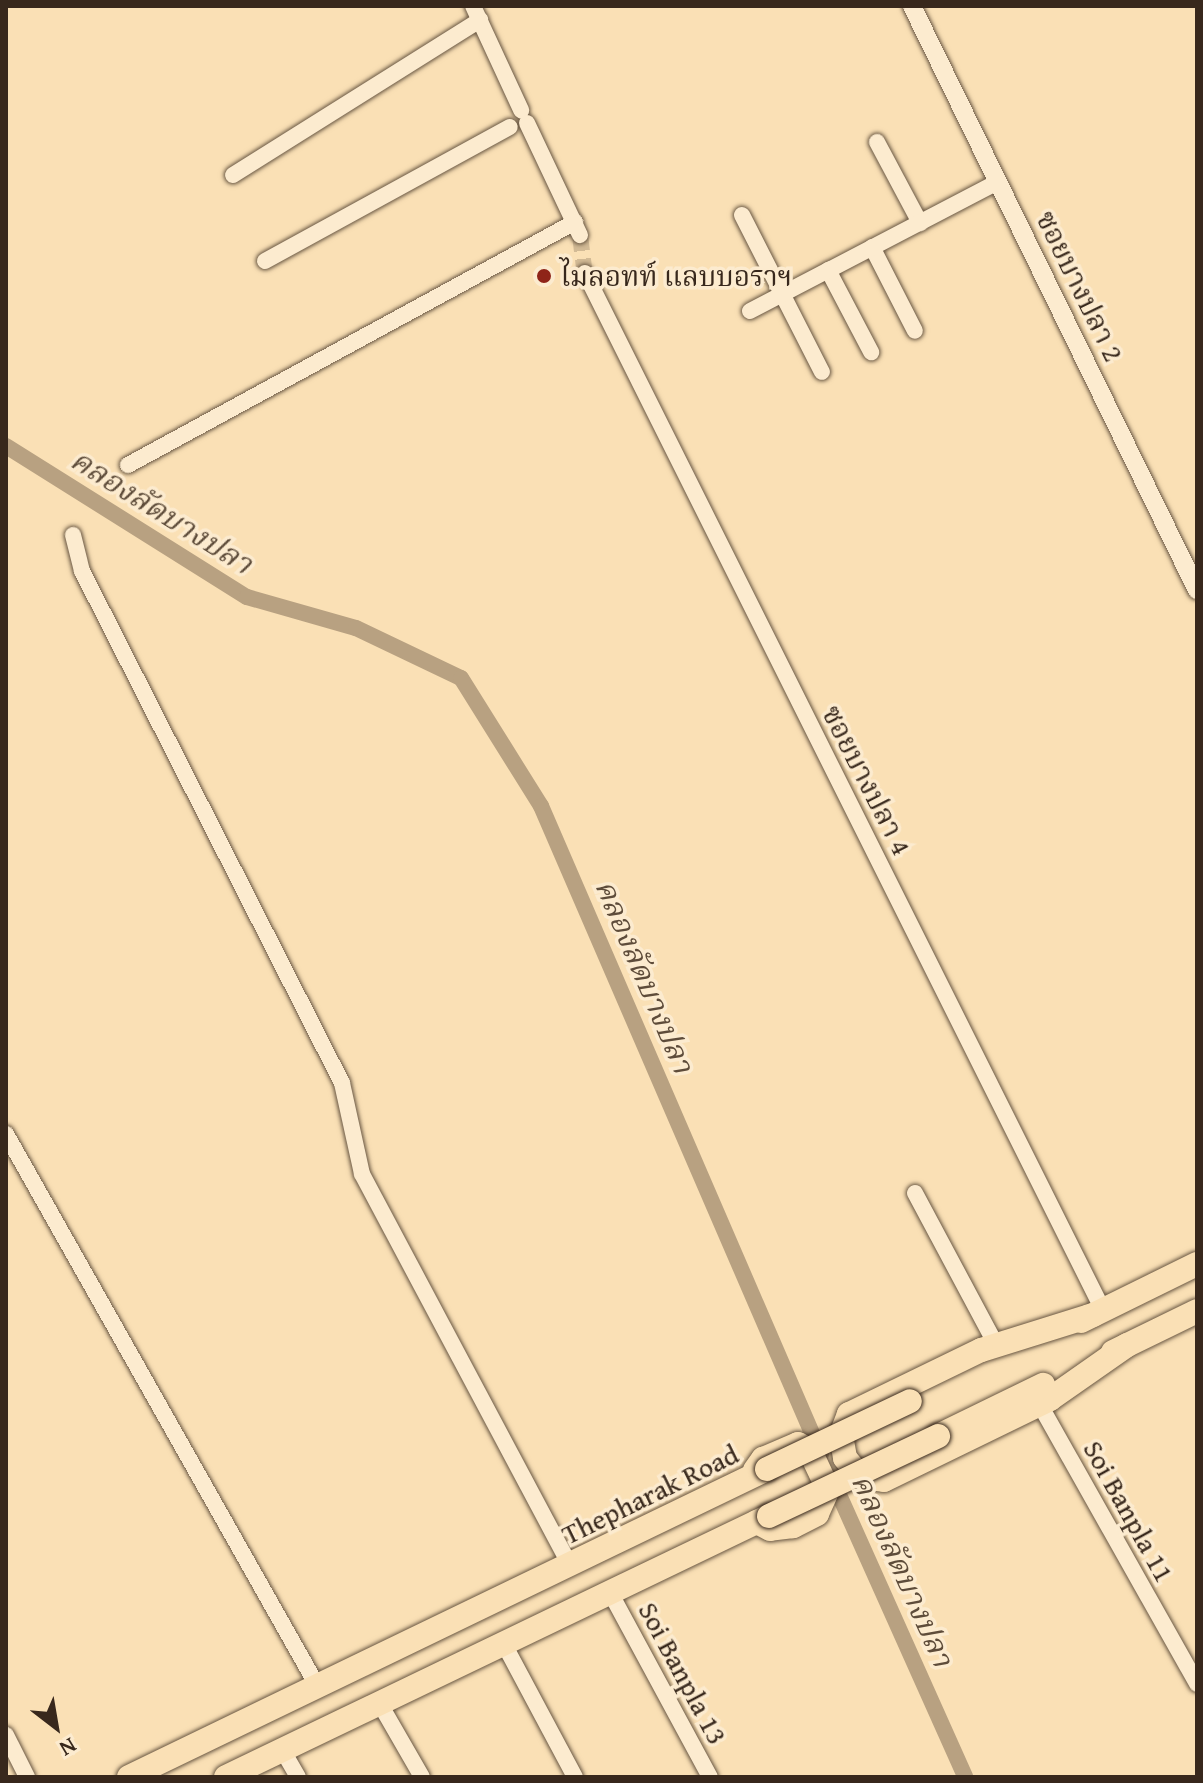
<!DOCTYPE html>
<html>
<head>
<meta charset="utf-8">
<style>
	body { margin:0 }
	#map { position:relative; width:1203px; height:1783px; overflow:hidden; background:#fae0b5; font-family:"Gentium Book Plus","Noto Serif Thai",serif }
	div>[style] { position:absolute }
	.canal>* { height:16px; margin:-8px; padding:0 8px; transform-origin:8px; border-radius:8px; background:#b8a181 }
	.minor-tunnel>* { height:16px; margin-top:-8px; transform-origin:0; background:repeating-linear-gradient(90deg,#d3bb96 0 16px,transparent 0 24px) }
	.roads { filter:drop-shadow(0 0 2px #685642) drop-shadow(0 0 2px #685642) }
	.minor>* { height:16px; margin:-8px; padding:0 8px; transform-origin:8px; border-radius:8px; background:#fcebcf }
	.tertiary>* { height:18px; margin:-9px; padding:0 9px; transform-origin:9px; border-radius:9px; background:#fcebcf }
	.primary>* { height:24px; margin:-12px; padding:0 12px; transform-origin:12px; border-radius:12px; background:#fae0b5 }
	.bridges { filter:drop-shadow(0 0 2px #38281c) drop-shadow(0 0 2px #38281c) }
	.primary-bridge>* { height:24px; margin:-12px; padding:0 12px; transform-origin:12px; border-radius:12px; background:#fae0b5 }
	.dots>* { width:22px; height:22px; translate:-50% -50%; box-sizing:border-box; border:4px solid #fcebcf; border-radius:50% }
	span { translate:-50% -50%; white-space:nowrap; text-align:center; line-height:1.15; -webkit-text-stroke:7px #fcebcf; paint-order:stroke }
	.poi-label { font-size:28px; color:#38281c }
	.left { translate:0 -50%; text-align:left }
	.street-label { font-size:28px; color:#38281c }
	.water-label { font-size:30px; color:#5e4c3a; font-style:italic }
	.frame { position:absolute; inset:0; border:8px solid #38281c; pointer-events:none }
	.north { position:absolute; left:16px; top:1687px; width:80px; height:80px; -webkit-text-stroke:6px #fcebcf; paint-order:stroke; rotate:149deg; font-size:22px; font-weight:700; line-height:32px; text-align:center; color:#38281c }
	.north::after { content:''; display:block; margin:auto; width:28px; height:36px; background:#38281c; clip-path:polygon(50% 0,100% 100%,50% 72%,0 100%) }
</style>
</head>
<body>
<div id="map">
	<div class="canal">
		<i style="left:6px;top:446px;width:284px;rotate:32.1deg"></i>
		<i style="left:247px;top:597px;width:113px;rotate:15.9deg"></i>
		<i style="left:356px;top:628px;width:116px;rotate:25.5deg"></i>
		<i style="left:461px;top:678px;width:151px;rotate:58deg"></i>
		<i style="left:541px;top:806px;width:706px;rotate:66.63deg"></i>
		<i style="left:832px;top:1479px;width:326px;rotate:65.9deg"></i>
	</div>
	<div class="minor-tunnel">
		<i style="left:580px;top:235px;width:38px;rotate:83deg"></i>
	</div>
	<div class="roads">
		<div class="minor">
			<i style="left:473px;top:6px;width:115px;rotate:65.2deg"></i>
			<i style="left:527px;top:123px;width:124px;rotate:64.7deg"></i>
			<i style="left:877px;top:142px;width:92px;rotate:62deg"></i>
			<i style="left:233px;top:175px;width:292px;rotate:-32.1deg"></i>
			<i style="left:742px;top:215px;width:176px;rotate:63deg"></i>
			<i style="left:872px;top:247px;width:94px;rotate:62.9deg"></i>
			<i style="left:265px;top:261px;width:279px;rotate:-28.7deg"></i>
			<i style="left:828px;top:270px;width:93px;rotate:62.3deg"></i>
			<i style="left:585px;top:273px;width:1159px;rotate:63.46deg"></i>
			<i style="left:750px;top:311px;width:280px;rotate:-27.5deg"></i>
			<i style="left:128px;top:465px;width:509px;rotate:-28.53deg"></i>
			<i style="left:73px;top:535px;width:37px;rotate:76deg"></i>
			<i style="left:82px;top:571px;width:574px;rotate:63.08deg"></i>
			<i style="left:342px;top:1083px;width:93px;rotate:77.6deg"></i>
			<i style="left:362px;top:1174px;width:445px;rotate:62deg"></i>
			<i style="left:6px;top:1134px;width:635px;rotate:60.57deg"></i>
			<i style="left:915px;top:1193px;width:172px;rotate:61.9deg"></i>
			<i style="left:1040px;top:1405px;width:320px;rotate:60.6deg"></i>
			<i style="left:611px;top:1594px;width:208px;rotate:61.6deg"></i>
			<i style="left:504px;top:1644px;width:151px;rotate:61.9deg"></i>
			<i style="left:380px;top:1704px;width:84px;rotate:60.1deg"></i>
			<i style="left:6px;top:1735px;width:47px;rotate:63.4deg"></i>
			<i style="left:283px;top:1751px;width:30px;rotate:60deg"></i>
		</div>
		<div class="tertiary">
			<i style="left:912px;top:6px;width:650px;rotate:63.99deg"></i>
		</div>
		<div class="primary">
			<i style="left:1093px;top:1315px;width:117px;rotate:162.6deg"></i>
			<i style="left:981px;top:1350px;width:147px;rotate:154.1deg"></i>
			<i style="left:849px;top:1414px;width:22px;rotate:111deg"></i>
			<i style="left:841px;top:1435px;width:23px;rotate:80deg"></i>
			<i style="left:845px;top:1458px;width:25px;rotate:50deg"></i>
			<i style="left:861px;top:1477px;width:23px;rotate:7deg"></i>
			<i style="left:884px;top:1480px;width:185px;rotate:-26deg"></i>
			<i style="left:1050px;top:1399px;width:94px;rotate:-35deg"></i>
			<i style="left:1081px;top:1321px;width:129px;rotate:-26.2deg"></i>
			<i style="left:1113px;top:1352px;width:93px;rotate:-26deg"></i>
			<i style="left:938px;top:1436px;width:117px;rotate:-25.9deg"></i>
			<i style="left:755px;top:1470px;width:14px;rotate:-54deg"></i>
			<i style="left:763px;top:1459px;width:38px;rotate:-23deg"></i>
			<i style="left:798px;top:1444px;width:14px;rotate:30deg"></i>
			<i style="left:810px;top:1451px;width:42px;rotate:64.7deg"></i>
			<i style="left:828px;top:1489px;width:27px;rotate:114deg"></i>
			<i style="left:817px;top:1514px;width:27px;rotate:153deg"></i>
			<i style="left:793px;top:1526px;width:23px;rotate:173deg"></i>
			<i style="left:770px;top:1529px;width:15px;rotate:-152deg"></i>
			<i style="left:129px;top:1777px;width:708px;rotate:-25.77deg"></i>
			<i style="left:226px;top:1777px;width:602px;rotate:-25.67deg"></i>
		</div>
	</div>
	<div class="bridges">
		<div class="primary-bridge">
			<i style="left:767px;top:1469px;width:158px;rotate:-25.4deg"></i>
			<i style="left:769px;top:1516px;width:187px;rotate:-25.3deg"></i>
		</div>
	</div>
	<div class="dots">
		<i style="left:544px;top:276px;background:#8f2418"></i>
	</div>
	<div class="poi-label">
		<span class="left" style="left:560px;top:276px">ไมลอทท์ แลบบอราฯ</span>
	</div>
	<div class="street-label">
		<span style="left:1080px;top:286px;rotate:64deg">ซอยบางปลา 2</span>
		<span style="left:867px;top:780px;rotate:63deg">ซอยบางปลา 4</span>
		<span style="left:650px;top:1494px;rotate:-26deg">Thepharak Road</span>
		<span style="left:1129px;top:1511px;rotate:61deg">Soi Banpla 11</span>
		<span style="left:683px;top:1673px;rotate:62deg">Soi Banpla 13</span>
	</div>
	<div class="water-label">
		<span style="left:162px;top:511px;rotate:32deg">คลองลัดบางปลา</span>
		<span style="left:645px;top:976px;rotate:67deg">คลองลัดบางปลา</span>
		<span style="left:903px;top:1570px;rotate:66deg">คลองลัดบางปลา</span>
	</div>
	<div class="frame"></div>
	<div class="north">N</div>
</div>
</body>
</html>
